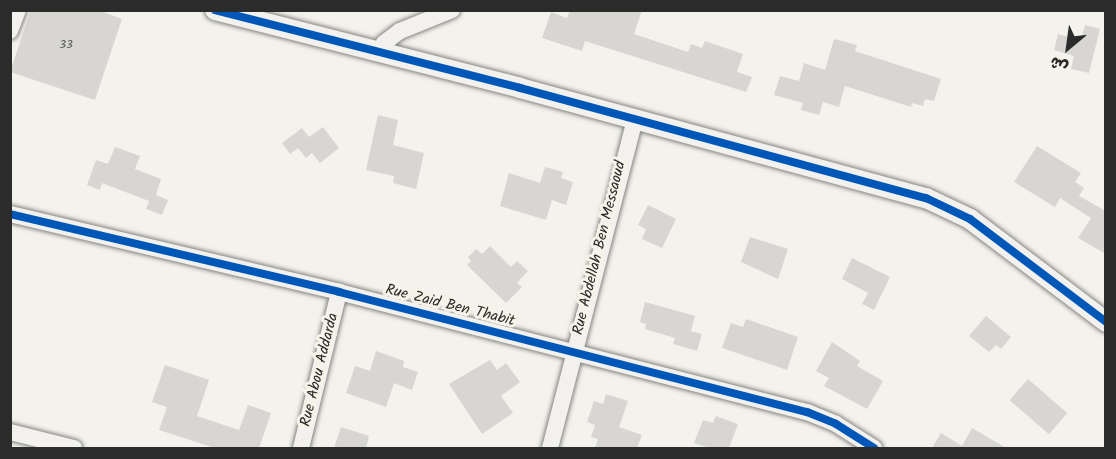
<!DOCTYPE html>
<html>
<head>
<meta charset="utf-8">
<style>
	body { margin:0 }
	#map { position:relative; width:1116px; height:459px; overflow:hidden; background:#f4f2ec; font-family:Kalam,"Playpen Sans Arabic",sans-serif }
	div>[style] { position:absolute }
	.building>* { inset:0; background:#d7d6d2; transform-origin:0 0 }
	.roads { filter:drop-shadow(0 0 2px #858582) drop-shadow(0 0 2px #858582) }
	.minor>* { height:16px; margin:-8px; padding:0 8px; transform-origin:8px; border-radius:8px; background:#f2f1ed }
	.tertiary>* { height:20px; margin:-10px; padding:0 10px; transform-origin:10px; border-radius:10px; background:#f2f1ed }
	.cycleway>* { height:8px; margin:-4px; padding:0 4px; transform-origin:4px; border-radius:4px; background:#0057b8 }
	span { translate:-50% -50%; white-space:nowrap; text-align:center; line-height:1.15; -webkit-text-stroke:6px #f7f3e8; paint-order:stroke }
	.number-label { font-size:12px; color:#565655 }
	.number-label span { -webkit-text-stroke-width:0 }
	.street-label { font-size:15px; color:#2b2b2b }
	.frame { position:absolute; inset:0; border:12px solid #2b2b2b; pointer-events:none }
	.north { position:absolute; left:1038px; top:18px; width:60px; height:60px; -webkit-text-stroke:4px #f7f3e8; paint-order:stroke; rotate:209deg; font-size:16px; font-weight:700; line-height:24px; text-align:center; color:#2b2b2b }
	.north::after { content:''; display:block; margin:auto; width:21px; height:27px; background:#2b2b2b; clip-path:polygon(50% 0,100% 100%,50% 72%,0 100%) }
</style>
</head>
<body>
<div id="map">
	<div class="building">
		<i style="clip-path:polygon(31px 10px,98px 10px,122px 19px,95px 100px,10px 72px)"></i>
		<i style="clip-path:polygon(570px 10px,642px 10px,634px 34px,688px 52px,691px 44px,702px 48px,705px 41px,743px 54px,737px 72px,752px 77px,746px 92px,585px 41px,582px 51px,542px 38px,551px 12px,567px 18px)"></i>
		<i style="clip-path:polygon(1085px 25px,1100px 29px,1089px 73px,1071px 69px,1074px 56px,1054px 50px,1058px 34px,1081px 40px)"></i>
		<i style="clip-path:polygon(834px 39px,857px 45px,855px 51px,941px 79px,934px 101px,925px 99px,923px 106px,912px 103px,911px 107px,845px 86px,839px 107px,823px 102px,819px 115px,801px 110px,803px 103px,774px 95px,780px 76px,799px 81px,804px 63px,825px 70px)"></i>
		<i style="clip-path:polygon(378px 115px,398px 120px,393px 145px,424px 153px,416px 189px,393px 183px,394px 176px,366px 170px)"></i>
		<i style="clip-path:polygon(323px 127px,339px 148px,320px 163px,312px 153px,306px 158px,298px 148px,290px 154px,282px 143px,302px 128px,309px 137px)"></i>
		<i style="clip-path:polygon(1037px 146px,1081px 173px,1075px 182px,1084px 188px,1079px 196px,1106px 211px,1106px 254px,1078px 238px,1091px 218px,1060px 198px,1055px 207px,1014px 182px)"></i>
		<i style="clip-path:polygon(115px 147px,140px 156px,135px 169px,161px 179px,156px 195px,168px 200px,162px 215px,146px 209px,149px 201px,102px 183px,100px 190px,87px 185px,96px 160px,108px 164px)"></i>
		<i style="clip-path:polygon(545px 167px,563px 172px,561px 178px,573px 182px,566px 205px,552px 200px,546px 220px,500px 206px,509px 173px,540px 183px)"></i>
		<i style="clip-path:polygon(648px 205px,676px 219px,662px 248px,642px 239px,646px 229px,638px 225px)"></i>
		<i style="clip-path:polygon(750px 237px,788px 249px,778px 279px,741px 262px)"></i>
		<i style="clip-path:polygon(490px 246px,511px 267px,517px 261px,528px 271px,517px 283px,522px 287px,506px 303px,467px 265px,471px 261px,468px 257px,476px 249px,482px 254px)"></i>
		<i style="clip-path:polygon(852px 258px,890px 277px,874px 310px,862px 304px,868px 293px,842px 279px)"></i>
		<i style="clip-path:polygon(645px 302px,695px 316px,691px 331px,702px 334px,697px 351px,673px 344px,675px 338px,645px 329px,646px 324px,640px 322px)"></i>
		<i style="clip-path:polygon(986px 316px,1011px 337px,1001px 349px,996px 345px,989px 352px,969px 336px)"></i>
		<i style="clip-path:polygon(746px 319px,798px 337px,787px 370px,722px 348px,731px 323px,743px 327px)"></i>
		<i style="clip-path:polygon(832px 342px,860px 361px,857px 366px,883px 381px,867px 409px,824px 386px,829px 378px,816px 371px)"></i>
		<i style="clip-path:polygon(376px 351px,404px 361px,403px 367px,418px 372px,412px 390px,394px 383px,386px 407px,346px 393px,355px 366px,370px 371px)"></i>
		<i style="clip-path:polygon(490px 360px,497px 370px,506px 363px,520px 382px,501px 396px,513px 413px,482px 434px,449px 384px)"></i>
		<i style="clip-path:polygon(165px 365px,209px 380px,197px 416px,239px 430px,248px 405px,271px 413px,259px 448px,215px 448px,159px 430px,167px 407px,152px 402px)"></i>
		<i style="left:1028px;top:379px;width:52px;height:28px;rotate:41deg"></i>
		<i style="clip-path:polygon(606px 394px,628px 401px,619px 427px,642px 435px,637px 448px,595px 448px,598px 439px,591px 437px,595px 425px,587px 422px,594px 401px,603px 404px)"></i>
		<i style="clip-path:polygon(716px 416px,738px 424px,729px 448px,710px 448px,694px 443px,703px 420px,713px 423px)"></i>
		<i style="clip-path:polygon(341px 427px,369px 436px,366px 448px,334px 448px)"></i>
		<i style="clip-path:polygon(972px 428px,1006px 448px,932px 448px,941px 433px,962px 446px)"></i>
	</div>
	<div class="roads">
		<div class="minor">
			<i style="left:10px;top:31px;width:22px;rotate:-69deg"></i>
			<i style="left:379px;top:53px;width:11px;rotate:-63deg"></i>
			<i style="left:384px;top:43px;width:20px;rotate:-37deg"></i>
			<i style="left:400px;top:31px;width:56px;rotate:-22deg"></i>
			<i style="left:10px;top:214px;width:338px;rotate:13.3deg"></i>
			<i style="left:339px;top:292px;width:483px;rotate:14.4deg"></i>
			<i style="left:807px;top:412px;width:31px;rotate:22deg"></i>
			<i style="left:836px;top:424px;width:45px;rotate:32.3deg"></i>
			<i style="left:10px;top:432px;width:66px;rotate:14deg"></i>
			<i style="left:301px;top:448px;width:161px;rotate:-76.3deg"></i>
			<i style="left:550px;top:448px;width:340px;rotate:-75.5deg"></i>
		</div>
		<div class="tertiary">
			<i style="left:215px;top:10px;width:315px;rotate:14.3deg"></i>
			<i style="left:520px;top:88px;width:421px;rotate:15.2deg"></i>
			<i style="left:926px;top:198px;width:49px;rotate:25.5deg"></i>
			<i style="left:970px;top:219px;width:171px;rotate:37.1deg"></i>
		</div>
	</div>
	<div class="cycleway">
		<i style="left:215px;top:10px;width:315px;rotate:14.3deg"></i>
		<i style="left:520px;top:88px;width:421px;rotate:15.2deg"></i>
		<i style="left:926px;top:198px;width:49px;rotate:25.5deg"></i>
		<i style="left:970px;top:219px;width:171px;rotate:37.1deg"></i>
		<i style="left:10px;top:214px;width:338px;rotate:13.3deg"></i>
		<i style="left:339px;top:292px;width:483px;rotate:14.4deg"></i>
		<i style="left:807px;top:412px;width:31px;rotate:22deg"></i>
		<i style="left:836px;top:424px;width:45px;rotate:32.3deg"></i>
	</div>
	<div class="number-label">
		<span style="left:66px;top:45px">33</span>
	</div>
	<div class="street-label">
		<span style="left:600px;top:248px;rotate:-76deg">Rue Abdellah Ben Messaoud</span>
		<span style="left:450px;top:306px;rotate:14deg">Rue Zaid Ben Thabit</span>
		<span style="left:320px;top:370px;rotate:-76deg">Rue Abou Addarda</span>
	</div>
	<div class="frame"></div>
	<div class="north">ش</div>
</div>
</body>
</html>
